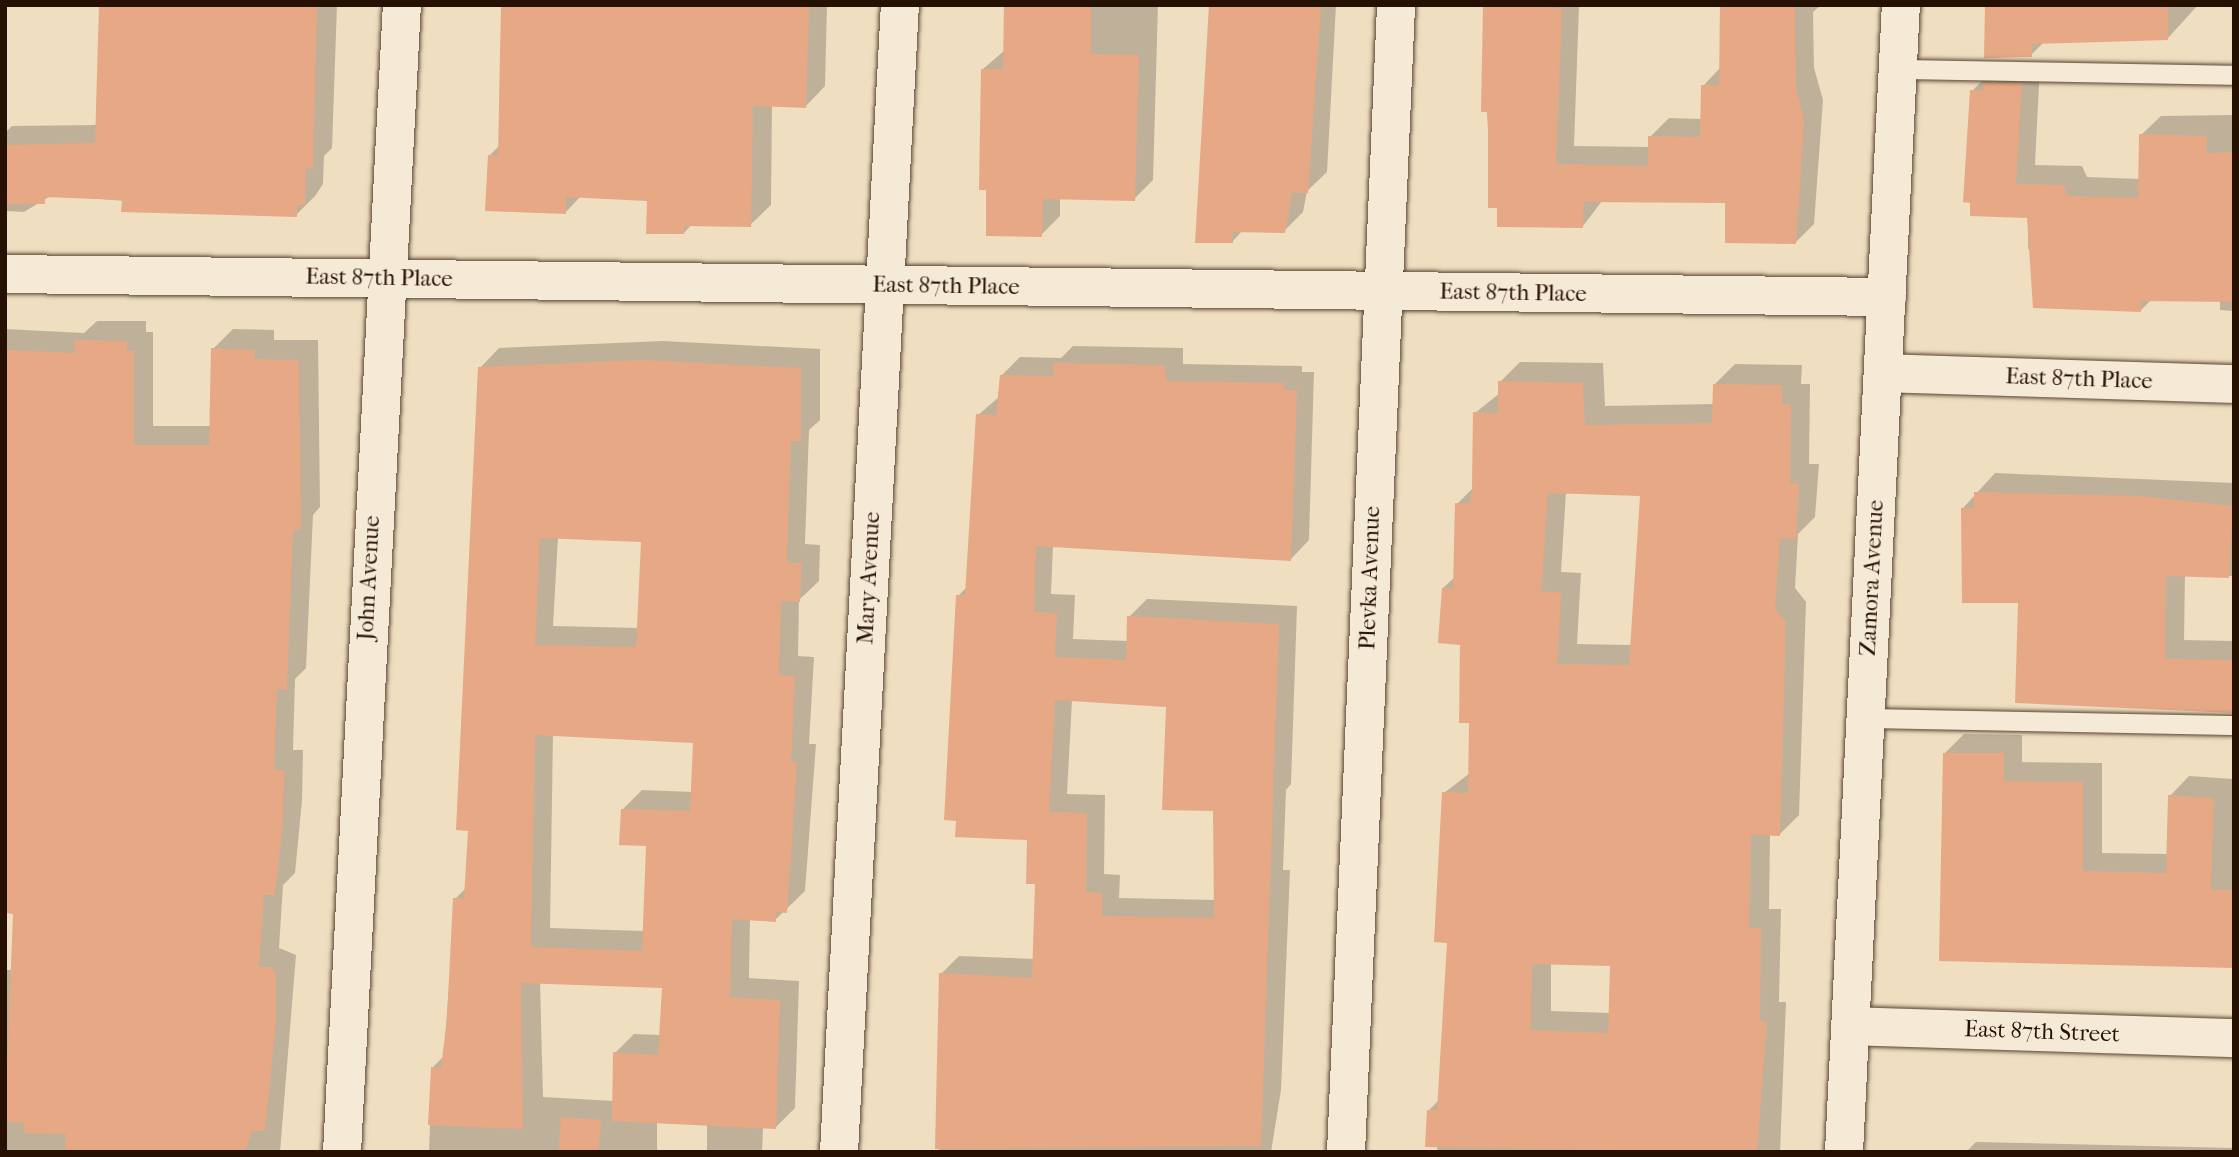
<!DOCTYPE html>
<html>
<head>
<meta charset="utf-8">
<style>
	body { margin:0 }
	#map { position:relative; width:2239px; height:1157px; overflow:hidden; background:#efdec0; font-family:"IM FELL French Canon",serif }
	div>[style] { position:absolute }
	.shadow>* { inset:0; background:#0003 }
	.building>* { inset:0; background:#e6a885; transform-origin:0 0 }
	.roads { filter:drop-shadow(0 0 2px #584432) drop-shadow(0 0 2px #584432) }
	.lane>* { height:19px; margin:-9.5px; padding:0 9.5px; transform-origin:9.5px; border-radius:9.5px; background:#f5ead6 }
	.street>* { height:38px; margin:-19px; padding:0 19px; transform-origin:19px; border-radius:19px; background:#f5ead6 }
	span { translate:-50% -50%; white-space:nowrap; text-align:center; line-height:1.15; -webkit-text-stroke:5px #f5ead6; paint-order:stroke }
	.street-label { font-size:23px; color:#261002 }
	.frame { position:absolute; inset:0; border:7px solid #261002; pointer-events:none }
</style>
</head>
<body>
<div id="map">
	<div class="shadow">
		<i style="clip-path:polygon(101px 5px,337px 5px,332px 148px,324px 156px,323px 184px,315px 196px,296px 215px,52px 195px,24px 212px,5px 211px,5px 133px,12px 126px,98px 125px)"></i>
		<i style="clip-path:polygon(502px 5px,827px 5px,825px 86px,805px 107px,772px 105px,771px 205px,750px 225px,692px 224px,684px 233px,649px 199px,581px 196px,565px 213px,489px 156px,500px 145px)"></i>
		<i style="clip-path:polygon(1005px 5px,1158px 5px,1153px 180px,1134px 199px,1060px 198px,1060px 216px,1041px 235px,983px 69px,1005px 50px)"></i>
		<i style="clip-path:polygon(1211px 5px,1336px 5px,1327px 172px,1307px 191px,1303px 212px,1284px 231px,1243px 230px,1232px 242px)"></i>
		<i style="clip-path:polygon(1485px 5px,1579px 5px,1574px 146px,1650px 147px,1650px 137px,1669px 118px,1702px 119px,1703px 86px,1721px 67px,1721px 7px,1659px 5px,1821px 5px,1813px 12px,1814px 68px,1823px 100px,1814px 224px,1795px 243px,1727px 202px,1602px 201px,1583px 226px,1490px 206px)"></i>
		<i style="clip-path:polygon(1987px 5px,2198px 5px,2168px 38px,2044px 42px,2031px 55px)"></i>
		<i style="clip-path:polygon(2040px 65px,2035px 165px,2082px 166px,2087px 177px,2140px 179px,2141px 135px,2161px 116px,2234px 115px,2234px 311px,2220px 310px,2220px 301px,2151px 300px,2141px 310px,2028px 249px,2029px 216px,1972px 91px,1991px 72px)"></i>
		<i style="clip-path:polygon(97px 321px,146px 321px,146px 332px,153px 332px,153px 426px,212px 426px,213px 349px,233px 329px,274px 330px,274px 340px,318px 340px,320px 507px,313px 515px,306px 668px,295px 679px,293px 750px,303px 750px,302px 800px,295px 873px,283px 885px,279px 948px,296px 955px,280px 1152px,5px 1152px,5px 970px,12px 970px,15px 912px,5px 911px,5px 329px,84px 333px)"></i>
		<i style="clip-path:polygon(evenodd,663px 341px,820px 349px,820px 420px,809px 430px,805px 544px,820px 545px,819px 581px,799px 600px,798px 656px,814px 657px,809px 744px,816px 744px,805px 891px,775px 920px,750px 919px,749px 978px,799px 981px,795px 1108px,776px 1127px,763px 1127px,762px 1152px,707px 1152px,707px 1124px,657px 1121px,657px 1152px,429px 1152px,432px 1068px,444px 1056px,455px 899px,467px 887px,480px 368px,499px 348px,663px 341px,558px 537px,643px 541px,639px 628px,553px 626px,558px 537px,663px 341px,553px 734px,695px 741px,693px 792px,642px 790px,622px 810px,648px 845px,644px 931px,550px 928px,553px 734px,663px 341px,540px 982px,664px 987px,661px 1035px,634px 1034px,615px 1053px,614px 1101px,543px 1097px,540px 982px)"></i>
		<i style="clip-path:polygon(evenodd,1073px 346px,1183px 348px,1183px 364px,1302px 366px,1302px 372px,1314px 372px,1309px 540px,1291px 559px,1053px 545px,1051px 594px,1075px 595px,1073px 639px,1128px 641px,1129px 617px,1147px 599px,1297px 606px,1291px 784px,1286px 790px,1283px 870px,1290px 870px,1281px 1090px,1271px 1152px,939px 1152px,941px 974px,959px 956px,1034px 959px,1037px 882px,1029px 838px,958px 596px,967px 587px,978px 415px,999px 397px,1001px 376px,1020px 357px,1061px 358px,1073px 346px,1072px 700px,1167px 705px,1214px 809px,1216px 900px,1119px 898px,1120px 875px,1104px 874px,1105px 795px,1067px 794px,1072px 700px)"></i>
		<i style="clip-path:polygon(evenodd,1520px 362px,1603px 363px,1605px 406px,1714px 404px,1715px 384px,1735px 364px,1802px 365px,1801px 384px,1810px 384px,1809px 464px,1819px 464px,1815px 517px,1798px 534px,1795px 588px,1806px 602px,1799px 815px,1779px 835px,1770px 834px,1769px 909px,1781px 909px,1779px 1002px,1786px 1002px,1780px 1152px,1438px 1152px,1428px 1111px,1440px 1099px,1449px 941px,1444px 793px,1470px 773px,1471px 721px,1462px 644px,1443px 588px,1455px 577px,1457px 504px,1474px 487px,1475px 413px,1500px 393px,1500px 382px,1520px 362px,1566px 492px,1642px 495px,1632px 645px,1577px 644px,1581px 573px,1561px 572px,1566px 492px,1520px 362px,1551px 963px,1612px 965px,1610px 1013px,1551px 1011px,1551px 963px)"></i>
		<i style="clip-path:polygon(1995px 473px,2234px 483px,2234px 576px,2185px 575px,2184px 640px,2234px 641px,2234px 711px,2020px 602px,1963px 508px)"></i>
		<i style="clip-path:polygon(1964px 734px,2022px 735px,2022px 762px,2102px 763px,2102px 853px,2168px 854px,2170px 796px,2189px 776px,2233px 779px,2234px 963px,1941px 959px,1944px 754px)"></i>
		<i style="clip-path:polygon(1976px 1142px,2234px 1148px,2234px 1152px,1966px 1152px)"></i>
	</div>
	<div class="building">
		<i style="clip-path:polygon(99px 5px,317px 5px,313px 169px,306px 168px,305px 205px,297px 205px,297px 217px,121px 212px,122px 200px,45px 197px,45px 204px,5px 204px,5px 145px,95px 143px)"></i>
		<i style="clip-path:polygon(501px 5px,809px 5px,806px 108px,753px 106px,751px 227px,684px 226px,684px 234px,646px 234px,647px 201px,566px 197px,566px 214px,485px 211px,488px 155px,498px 155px)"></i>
		<i style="clip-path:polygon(1004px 5px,1091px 5px,1091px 54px,1139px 55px,1135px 201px,1043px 199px,1042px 237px,986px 236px,986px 190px,979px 190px,981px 69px,1003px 69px)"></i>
		<i style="clip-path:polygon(1209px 5px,1321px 5px,1308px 193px,1292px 193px,1285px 233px,1233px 232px,1233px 243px,1195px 243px)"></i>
		<i style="clip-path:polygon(1483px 5px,1562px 8px,1556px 164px,1648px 166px,1648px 136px,1700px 137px,1701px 85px,1719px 85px,1720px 5px,1795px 5px,1796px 88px,1804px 119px,1796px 244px,1725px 243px,1725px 203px,1584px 202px,1583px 228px,1497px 227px,1497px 208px,1488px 208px,1488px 130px,1487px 112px,1481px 112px)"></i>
		<i style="clip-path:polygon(1985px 5px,2168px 5px,2168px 40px,2032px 44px,2032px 57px,1984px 58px)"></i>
		<i style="clip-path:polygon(1983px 83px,2022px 83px,2016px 184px,2063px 185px,2068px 196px,2138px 198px,2139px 134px,2207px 136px,2206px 153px,2234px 152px,2234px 302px,2141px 301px,2141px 312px,2033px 308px,2027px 218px,1970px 216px,1970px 203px,1963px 202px,1970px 90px,1983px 91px)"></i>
		<i style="clip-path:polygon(75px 340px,127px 341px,127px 351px,134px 351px,134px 445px,209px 445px,211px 348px,255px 350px,254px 359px,299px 360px,301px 529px,293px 530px,287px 690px,277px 689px,274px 770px,284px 770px,283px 821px,275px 895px,264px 895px,259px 967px,272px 967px,276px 976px,276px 1021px,265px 1131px,252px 1131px,245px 1152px,65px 1152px,66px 1134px,24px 1133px,24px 1123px,5px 1122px,13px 914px,5px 913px,5px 350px,75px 353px)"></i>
		<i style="clip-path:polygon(evenodd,643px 360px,801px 368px,801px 441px,791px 441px,787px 563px,802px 563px,800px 602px,781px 601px,779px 675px,795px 676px,791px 762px,797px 763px,787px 913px,776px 912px,776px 922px,732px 919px,730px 997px,780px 1000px,776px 1129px,612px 1121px,613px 1052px,658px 1055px,662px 988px,521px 983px,523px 1129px,428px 1125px,431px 1067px,441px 1068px,447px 1018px,453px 898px,464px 898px,468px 831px,456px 830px,478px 367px,643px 360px,540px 538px,641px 542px,636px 647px,535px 645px,540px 538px,643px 360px,535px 735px,693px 743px,690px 811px,621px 809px,619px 845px,646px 846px,642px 951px,531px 947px,535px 735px)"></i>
		<i style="clip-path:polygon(evenodd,1053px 363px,1165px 365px,1166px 381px,1285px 383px,1284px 390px,1297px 390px,1291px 561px,1036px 546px,1034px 612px,1057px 613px,1055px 657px,1126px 660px,1127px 616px,1279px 624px,1261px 1146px,935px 1149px,939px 973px,1032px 978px,1035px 884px,1026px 884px,1027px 840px,955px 837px,956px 821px,944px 820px,956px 595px,965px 595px,976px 414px,996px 415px,1000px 375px,1053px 376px,1053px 363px,1055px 700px,1166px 707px,1162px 810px,1213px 811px,1214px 918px,1102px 916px,1102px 893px,1086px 892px,1087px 813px,1049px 812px,1055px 700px)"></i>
		<i style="clip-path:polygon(evenodd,1498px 381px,1583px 383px,1585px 425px,1712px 423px,1713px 384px,1782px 385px,1782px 404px,1791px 404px,1790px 483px,1799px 484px,1796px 539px,1780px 538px,1775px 609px,1786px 622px,1780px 836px,1751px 835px,1749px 928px,1761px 928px,1760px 1021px,1767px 1022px,1757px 1152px,1425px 1147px,1427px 1110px,1437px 1110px,1447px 943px,1434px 942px,1442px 792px,1468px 793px,1469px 723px,1459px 723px,1460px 645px,1438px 643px,1442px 588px,1453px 588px,1455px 503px,1469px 504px,1472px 489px,1473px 412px,1498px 413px,1498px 381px,1548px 493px,1640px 496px,1629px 665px,1557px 664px,1561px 593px,1541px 591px,1548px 493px,1498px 381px,1532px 964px,1610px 966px,1608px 1033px,1531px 1030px,1532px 964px)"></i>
		<i style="clip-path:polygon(1974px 492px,2140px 496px,2233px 506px,2229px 578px,2166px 576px,2165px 659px,2234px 660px,2234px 713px,2015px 703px,2018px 603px,1962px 603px,1961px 508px,1974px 508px)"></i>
		<i style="clip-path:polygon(1943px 753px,2004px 753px,2004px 781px,2083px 782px,2083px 871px,2166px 873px,2168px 795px,2214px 798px,2211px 890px,2234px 890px,2234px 968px,1939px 961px)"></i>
		<i style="left:561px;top:1117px;width:40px;height:34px;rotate:4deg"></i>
	</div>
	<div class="roads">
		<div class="lane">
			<i style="left:1898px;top:69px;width:336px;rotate:1deg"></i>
			<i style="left:1865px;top:718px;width:369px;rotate:1.1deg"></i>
		</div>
		<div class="street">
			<i style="left:5px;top:274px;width:1882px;rotate:0.7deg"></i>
			<i style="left:1883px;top:373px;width:351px;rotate:1.8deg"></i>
			<i style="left:1850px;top:1026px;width:384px;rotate:1.8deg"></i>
			<i style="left:342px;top:1152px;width:1149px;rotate:-87.01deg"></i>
			<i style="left:839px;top:1152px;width:1149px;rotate:-86.96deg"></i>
			<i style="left:1346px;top:1152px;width:1148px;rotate:-87.5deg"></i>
			<i style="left:1844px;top:1152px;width:1148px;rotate:-87.16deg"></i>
		</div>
	</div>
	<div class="street-label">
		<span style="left:379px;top:278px;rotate:1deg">East 87th Place</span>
		<span style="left:946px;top:286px;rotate:1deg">East 87th Place</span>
		<span style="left:1513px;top:293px;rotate:1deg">East 87th Place</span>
		<span style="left:2079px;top:379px;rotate:2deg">East 87th Place</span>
		<span style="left:369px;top:578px;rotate:-87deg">John Avenue</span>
		<span style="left:869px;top:578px;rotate:-87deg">Mary Avenue</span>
		<span style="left:1370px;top:578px;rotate:-88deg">Plevka Avenue</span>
		<span style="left:1872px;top:578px;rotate:-87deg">Zamora Avenue</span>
		<span style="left:2042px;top:1032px;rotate:2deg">East 87th Street</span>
	</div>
	<div class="frame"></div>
</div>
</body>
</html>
